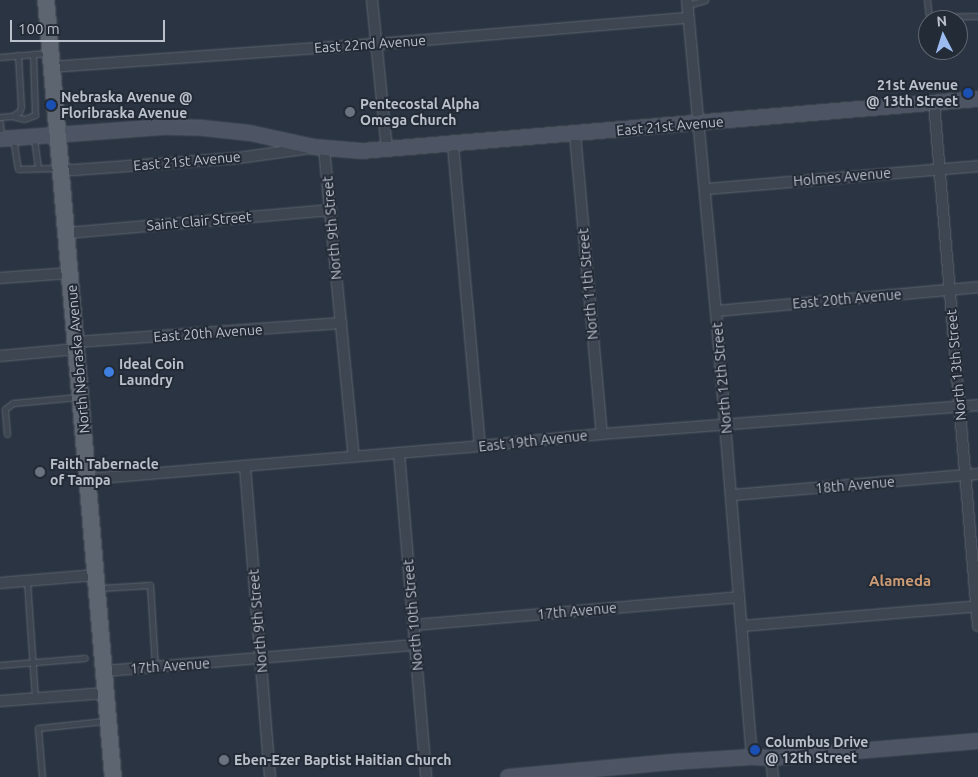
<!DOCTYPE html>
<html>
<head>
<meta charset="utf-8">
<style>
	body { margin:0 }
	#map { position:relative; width:978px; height:777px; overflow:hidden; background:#2a3442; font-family:Ubuntu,sans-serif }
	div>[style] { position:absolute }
	.roads { filter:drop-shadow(0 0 1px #5c646f) drop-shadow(0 0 1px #5c646f) }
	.lane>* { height:5px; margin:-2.5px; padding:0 2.5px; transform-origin:2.5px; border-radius:2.5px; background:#3e4652 }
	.street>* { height:10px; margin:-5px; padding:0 5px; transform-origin:5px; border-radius:5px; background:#3e4652 }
	.secondary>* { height:14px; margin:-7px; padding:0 7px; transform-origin:7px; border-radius:7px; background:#4d5564 }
	.primary>* { height:16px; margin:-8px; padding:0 8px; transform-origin:8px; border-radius:8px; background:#5d6571 }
	.dots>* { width:14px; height:14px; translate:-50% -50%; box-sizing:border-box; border:2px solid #232b37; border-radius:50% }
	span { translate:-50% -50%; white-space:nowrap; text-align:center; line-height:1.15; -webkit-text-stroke:4px #232b37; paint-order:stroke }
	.street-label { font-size:14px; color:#bbc1cb }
	.poi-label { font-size:14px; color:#bbc1cb; font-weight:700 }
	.right { translate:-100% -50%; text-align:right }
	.left { translate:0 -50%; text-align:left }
	.neighbourhood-label { font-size:15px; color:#ce9c74; font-weight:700 }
	.north { position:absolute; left:918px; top:10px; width:50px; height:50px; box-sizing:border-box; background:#232b37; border:1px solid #606772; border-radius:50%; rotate:355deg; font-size:14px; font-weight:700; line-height:20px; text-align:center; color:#bbc1cb }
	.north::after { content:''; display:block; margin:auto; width:18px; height:22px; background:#9cbcf0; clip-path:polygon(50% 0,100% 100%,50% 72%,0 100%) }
	.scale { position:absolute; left:10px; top:20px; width:155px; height:22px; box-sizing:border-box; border:2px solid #bbc1cb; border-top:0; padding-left:6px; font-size:15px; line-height:18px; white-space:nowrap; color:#bbc1cb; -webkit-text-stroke:4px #232b37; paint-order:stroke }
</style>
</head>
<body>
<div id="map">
	<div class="roads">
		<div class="lane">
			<i style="left:927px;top:0;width:17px;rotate:83deg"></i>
			<i style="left:929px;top:17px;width:49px;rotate:-1.2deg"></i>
			<i style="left:688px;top:5px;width:18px;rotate:-16deg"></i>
			<i style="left:0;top:57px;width:48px;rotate:-4.8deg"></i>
			<i style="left:12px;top:116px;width:8px;rotate:-30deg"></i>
			<i style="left:19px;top:112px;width:5px;rotate:-68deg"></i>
			<i style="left:21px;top:107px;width:52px;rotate:-93.3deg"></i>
			<i style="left:0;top:117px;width:12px;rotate:-5deg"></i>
			<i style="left:12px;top:116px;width:12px;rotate:14deg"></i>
			<i style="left:24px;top:119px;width:12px;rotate:-20deg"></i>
			<i style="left:35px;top:115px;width:61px;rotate:-91.9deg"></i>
			<i style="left:0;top:123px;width:15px;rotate:86deg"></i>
			<i style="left:13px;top:138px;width:31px;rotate:81deg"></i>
			<i style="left:18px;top:169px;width:40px;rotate:-1.4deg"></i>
			<i style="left:34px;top:139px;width:29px;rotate:82deg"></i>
			<i style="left:7px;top:434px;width:25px;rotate:-95deg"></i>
			<i style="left:5px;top:409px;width:10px;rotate:-37deg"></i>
			<i style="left:13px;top:403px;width:65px;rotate:-5.3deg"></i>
			<i style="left:27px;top:581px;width:118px;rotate:86.1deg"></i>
			<i style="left:100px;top:588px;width:50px;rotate:-3.4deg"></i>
			<i style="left:150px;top:585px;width:82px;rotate:86.5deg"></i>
			<i style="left:0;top:665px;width:85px;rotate:-4.7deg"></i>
			<i style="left:42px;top:777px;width:49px;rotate:-94.7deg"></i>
			<i style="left:38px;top:728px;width:67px;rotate:-6deg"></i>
		</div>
		<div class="street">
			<i style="left:372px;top:0;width:150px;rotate:84.3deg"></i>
			<i style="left:687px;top:0;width:312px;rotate:84.7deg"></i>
			<i style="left:716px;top:311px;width:447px;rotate:85.4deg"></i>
			<i style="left:52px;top:67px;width:325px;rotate:-4.1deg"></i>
			<i style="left:376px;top:44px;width:313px;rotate:-4.8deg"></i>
			<i style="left:934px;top:103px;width:525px;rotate:85.19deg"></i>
			<i style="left:575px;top:134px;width:301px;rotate:84.9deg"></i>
			<i style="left:453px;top:145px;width:302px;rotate:84.9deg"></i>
			<i style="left:324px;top:148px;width:310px;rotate:84.5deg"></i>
			<i style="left:60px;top:169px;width:14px;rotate:4deg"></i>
			<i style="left:74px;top:170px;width:164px;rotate:-4.2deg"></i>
			<i style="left:238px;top:158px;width:73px;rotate:-7.9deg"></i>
			<i style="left:706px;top:189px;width:273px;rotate:-4.8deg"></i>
			<i style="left:67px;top:233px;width:265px;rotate:-5deg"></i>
			<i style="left:0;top:278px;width:70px;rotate:-4.1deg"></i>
			<i style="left:716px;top:311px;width:263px;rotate:-5.2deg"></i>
			<i style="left:76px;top:342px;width:266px;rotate:-4.1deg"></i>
			<i style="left:0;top:356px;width:77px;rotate:-5.2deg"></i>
			<i style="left:399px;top:453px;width:325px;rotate:85.2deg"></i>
			<i style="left:245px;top:466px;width:312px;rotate:85.4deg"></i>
			<i style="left:88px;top:479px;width:393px;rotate:-4.8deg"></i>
			<i style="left:480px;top:446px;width:123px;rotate:-5.6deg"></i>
			<i style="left:602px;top:434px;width:377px;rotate:-4.4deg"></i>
			<i style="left:732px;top:495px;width:247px;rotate:-4.9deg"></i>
			<i style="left:0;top:583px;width:96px;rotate:-4.8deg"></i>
			<i style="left:414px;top:625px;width:326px;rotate:-4.9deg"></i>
			<i style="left:742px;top:626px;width:237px;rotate:-4.8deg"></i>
			<i style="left:104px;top:671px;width:313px;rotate:-4.8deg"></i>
			<i style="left:0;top:701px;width:106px;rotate:-4.3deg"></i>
			<i style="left:771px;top:758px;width:19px;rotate:84deg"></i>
		</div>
		<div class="secondary">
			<i style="left:0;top:139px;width:164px;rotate:-4.2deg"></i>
			<i style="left:164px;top:127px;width:39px;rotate:1deg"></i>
			<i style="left:203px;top:128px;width:47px;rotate:6.1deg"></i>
			<i style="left:250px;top:133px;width:66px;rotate:12.3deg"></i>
			<i style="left:314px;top:147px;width:48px;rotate:4.8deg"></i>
			<i style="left:362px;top:151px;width:618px;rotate:-4.83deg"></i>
			<i style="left:508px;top:777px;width:165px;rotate:-5.2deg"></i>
			<i style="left:672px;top:762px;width:80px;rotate:-3.6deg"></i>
			<i style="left:752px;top:757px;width:19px;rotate:3deg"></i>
			<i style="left:771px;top:758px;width:208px;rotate:-4.7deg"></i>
		</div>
		<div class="primary">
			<i style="left:46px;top:0;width:780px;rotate:85.07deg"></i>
		</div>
	</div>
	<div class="dots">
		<i style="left:968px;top:93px;background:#1a4fb4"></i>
		<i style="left:51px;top:105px;background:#1a4fb4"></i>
		<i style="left:350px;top:112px;background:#6b7280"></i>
		<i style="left:109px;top:372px;background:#3f7fe0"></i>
		<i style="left:40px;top:472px;background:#6b7280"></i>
		<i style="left:755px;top:750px;background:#1a4fb4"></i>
		<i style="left:224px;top:760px;background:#6b7280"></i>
	</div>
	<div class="street-label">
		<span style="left:370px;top:44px;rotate:-4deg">East 22nd Avenue</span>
		<span style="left:670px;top:126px;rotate:-5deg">East 21st Avenue</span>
		<span style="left:187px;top:161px;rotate:-5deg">East 21st Avenue</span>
		<span style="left:842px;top:177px;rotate:-5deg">Holmes Avenue</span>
		<span style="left:199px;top:221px;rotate:-5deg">Saint Clair Street</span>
		<span style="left:332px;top:228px;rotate:-95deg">North 9th Street</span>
		<span style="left:588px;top:284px;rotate:-95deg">North 11th Street</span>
		<span style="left:847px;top:299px;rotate:-5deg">East 20th Avenue</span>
		<span style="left:208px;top:333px;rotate:-4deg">East 20th Avenue</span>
		<span style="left:78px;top:359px;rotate:-95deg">North Nebraska Avenue</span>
		<span style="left:956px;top:365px;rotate:-95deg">North 13th Street</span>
		<span style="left:722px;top:378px;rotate:-95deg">North 12th Street</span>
		<span style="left:533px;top:441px;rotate:-6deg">East 19th Avenue</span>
		<span style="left:855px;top:485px;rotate:-5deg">18th Avenue</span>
		<span style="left:577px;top:611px;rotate:-5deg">17th Avenue</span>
		<span style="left:413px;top:615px;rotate:-95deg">North 10th Street</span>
		<span style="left:258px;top:621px;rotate:-95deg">North 9th Street</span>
		<span style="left:170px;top:666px;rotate:-4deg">17th Avenue</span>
	</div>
	<div class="poi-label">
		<span class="right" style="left:958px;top:93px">21st Avenue<br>@ 13th Street</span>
		<span class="left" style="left:61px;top:105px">Nebraska Avenue @<br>Floribraska Avenue</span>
		<span class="left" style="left:360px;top:112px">Pentecostal Alpha<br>Omega Church</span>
		<span class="left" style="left:119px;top:372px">Ideal Coin<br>Laundry</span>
		<span class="left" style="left:50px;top:472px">Faith Tabernacle<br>of Tampa</span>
		<span class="left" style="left:765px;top:750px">Columbus Drive<br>@ 12th Street</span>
		<span class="left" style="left:234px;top:760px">Eben-Ezer Baptist Haitian Church</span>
	</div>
	<div class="neighbourhood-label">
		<span style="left:900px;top:581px">Alameda</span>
	</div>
	<div class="north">N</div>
	<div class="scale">100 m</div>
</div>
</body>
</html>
